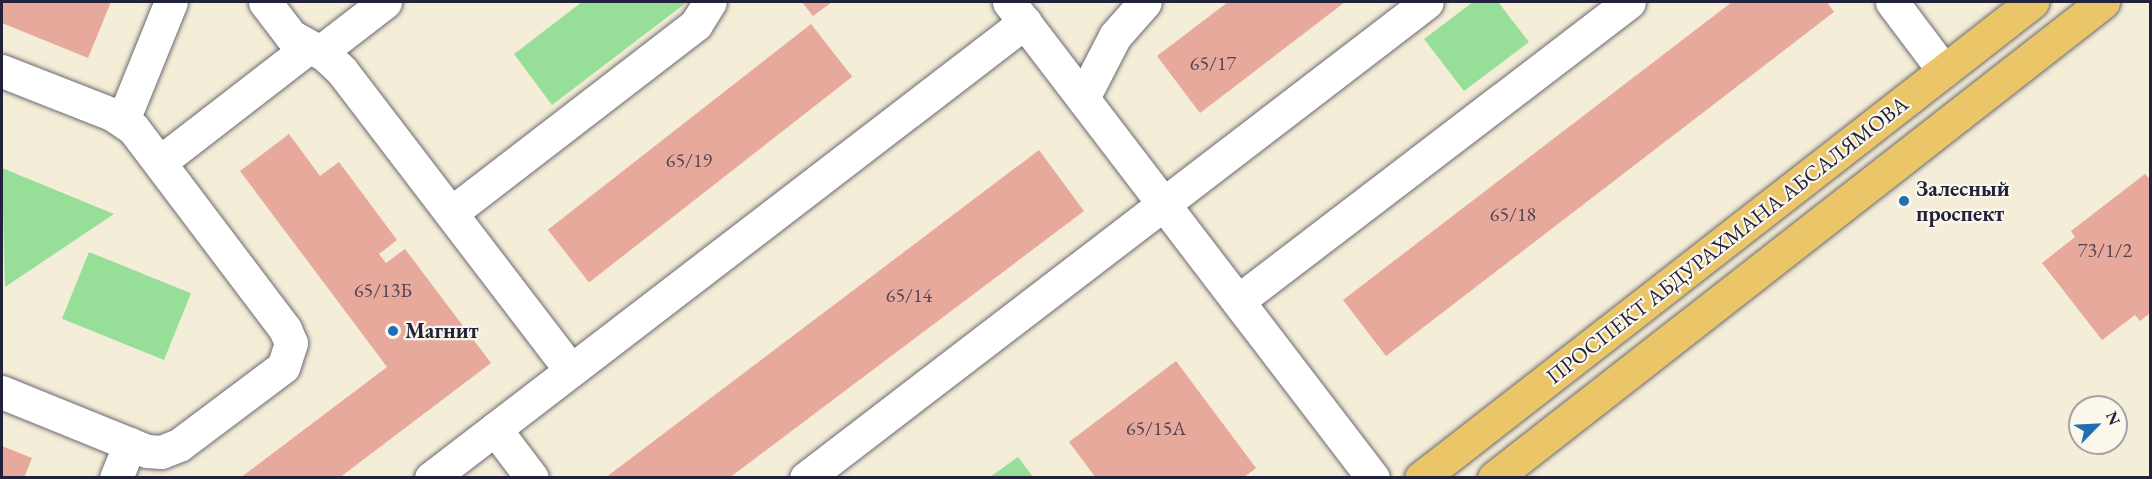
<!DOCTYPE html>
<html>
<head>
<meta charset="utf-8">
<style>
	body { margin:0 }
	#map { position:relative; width:2152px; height:479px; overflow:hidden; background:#f4edd7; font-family:"EB Garamond",serif }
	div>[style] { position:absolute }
	.green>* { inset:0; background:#97de98; transform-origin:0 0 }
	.building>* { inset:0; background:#e6a99c; transform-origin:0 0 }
	.roads { filter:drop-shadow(0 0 2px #6c6972) drop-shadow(0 0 2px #6c6972) }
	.minor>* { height:33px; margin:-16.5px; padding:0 16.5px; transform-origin:16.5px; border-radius:16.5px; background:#fff }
	.major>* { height:33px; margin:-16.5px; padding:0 16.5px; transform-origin:16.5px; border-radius:16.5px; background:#ebc669 }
	.dots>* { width:16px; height:16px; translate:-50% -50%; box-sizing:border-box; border:3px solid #fbf7ec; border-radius:50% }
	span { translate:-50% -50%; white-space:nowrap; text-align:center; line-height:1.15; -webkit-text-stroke:4.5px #fbf7ec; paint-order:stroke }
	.number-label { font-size:20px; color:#534453 }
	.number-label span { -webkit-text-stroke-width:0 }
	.poi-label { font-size:22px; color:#22223b; font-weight:700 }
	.left { translate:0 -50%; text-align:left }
	.street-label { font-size:22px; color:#22223b }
	.frame { position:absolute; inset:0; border:3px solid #22223b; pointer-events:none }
	.north { position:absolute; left:2068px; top:395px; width:60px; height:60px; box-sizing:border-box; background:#fbf7ec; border:2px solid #a4a2a5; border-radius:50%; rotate:66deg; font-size:16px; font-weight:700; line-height:24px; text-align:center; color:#22223b }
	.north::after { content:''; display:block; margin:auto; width:21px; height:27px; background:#1f6fb2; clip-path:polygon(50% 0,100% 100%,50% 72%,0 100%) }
</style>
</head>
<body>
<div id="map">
	<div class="green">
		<i style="clip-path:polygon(582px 2px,687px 2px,552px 105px,514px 54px)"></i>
		<i style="clip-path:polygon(1473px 2px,1498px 2px,1529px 42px,1464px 91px,1424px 39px)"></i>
		<i style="clip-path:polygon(2px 168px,114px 214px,5px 287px)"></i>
		<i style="left:89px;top:252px;width:110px;height:72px;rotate:22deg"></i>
		<i style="clip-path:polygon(1018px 457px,1033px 477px,990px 477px)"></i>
	</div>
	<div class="building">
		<i style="clip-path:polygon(2px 2px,111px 2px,88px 58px,2px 23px)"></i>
		<i style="clip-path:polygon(802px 2px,832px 2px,813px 16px)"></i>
		<i style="clip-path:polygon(1228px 2px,1345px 2px,1200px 113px,1157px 56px)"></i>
		<i style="clip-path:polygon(1732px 2px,1827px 2px,1834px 12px,1386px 356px,1343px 300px)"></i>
		<i style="left:811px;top:24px;width:67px;height:334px;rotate:52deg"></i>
		<i style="clip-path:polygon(289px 134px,320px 176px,339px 162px,397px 240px,379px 254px,386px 263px,405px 249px,491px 363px,339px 478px,240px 478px,387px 367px,240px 171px)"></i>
		<i style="clip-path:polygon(1039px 150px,1084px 211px,729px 478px,605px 478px)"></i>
		<i style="clip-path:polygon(2145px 174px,2150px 179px,2150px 313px,2140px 321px,2135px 315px,2102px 340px,2042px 263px,2075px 237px,2071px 231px)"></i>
		<i style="clip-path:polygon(1176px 361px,1256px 468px,1243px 478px,1096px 478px,1069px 442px)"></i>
		<i style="clip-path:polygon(2px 446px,32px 458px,24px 478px,2px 478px)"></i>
	</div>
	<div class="roads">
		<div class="minor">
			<i style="left:265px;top:2px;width:43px;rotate:52.6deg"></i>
			<i style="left:291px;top:36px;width:39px;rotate:29deg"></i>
			<i style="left:325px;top:55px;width:23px;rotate:43deg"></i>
			<i style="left:342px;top:71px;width:377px;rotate:52.6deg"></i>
			<i style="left:1009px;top:2px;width:599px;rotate:52.59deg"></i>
			<i style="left:1892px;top:2px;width:86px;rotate:53deg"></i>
			<i style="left:320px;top:52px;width:82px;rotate:-37.6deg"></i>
			<i style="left:2px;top:71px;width:118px;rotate:21.4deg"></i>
			<i style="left:112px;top:114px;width:25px;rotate:34deg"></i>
			<i style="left:133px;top:128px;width:252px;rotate:52.9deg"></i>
			<i style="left:285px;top:329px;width:15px;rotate:67deg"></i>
			<i style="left:291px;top:343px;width:25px;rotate:108deg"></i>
			<i style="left:283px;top:367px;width:130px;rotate:143.1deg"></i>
			<i style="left:179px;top:445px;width:19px;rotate:159deg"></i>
			<i style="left:161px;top:452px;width:14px;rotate:-176deg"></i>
			<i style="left:147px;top:451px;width:157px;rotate:-157.9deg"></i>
			<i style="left:1083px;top:98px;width:70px;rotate:-62.7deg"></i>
			<i style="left:1115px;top:36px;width:45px;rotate:-48.6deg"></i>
			<i style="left:123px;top:120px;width:127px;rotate:-67.9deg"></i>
			<i style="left:160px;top:162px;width:188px;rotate:-37.7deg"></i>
			<i style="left:451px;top:213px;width:309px;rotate:-37.6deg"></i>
			<i style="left:696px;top:24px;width:26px;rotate:-58deg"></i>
			<i style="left:1238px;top:301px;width:492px;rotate:-37.4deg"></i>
			<i style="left:495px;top:429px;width:61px;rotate:52.9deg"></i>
			<i style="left:116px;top:478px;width:37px;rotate:-68deg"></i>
			<i style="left:431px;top:478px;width:749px;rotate:-37.51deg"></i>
			<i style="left:806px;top:478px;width:782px;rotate:-37.47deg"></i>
		</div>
		<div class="major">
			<i style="left:1421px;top:478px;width:775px;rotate:-37.92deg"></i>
			<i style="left:1494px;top:478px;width:773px;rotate:-38.01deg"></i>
		</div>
	</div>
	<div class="dots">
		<i style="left:1904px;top:201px;background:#1f6fb2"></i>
		<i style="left:393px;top:331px;background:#1f6fb2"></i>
	</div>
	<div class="number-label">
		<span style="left:1213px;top:63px">65/17</span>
		<span style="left:689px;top:160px">65/19</span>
		<span style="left:1513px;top:214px">65/18</span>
		<span style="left:2105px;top:250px">73/1/2</span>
		<span style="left:383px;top:290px">65/13Б</span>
		<span style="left:909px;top:295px">65/14</span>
		<span style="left:1156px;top:428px">65/15А</span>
	</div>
	<div class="poi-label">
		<span class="left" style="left:1916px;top:201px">Залесный<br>проспект</span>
		<span class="left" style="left:405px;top:331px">Магнит</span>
	</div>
	<div class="street-label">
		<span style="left:1727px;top:240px;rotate:-38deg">ПРОСПЕКТ АБДУРАХМАНА АБСАЛЯМОВА</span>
	</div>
	<div class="frame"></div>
	<div class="north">N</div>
</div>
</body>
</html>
